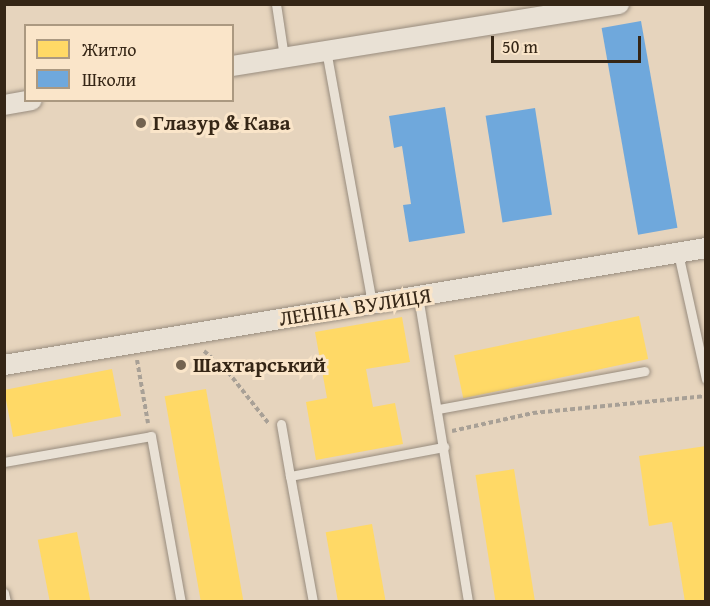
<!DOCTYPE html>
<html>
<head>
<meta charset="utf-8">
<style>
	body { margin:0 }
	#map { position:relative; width:710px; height:606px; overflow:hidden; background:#e6d4bd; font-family:"Gentium Book Plus",serif }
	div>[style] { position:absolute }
	.homes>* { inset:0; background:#ffd966; transform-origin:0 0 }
	.schools>* { inset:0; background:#6fa8dc; transform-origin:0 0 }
	.path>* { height:4px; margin-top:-2px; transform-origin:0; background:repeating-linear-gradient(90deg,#a8a096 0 4.5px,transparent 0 7.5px) }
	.roads { filter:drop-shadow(0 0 2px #988c7e) drop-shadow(0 0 2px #988c7e) }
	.lane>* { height:9px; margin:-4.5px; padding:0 4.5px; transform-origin:4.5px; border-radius:4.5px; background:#e9e1d5 }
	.street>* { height:20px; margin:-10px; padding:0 10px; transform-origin:10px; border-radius:10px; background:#e9e1d5 }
	.dots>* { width:16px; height:16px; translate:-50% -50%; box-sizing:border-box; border:3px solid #fae5c9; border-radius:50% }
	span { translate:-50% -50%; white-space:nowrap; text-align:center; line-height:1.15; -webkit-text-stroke:6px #fae5c9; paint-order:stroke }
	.poi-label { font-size:21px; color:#352616; font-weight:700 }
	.left { translate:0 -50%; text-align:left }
	.street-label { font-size:21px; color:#352616 }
	.frame { position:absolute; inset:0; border:6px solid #352616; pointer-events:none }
	.legend { position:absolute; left:24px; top:24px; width:210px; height:78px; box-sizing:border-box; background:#fae5c9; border:2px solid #ab9981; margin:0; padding:8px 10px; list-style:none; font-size:18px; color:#352616 }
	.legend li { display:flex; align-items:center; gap:12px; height:30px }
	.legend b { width:30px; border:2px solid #ab9981 }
	.scale { position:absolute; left:491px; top:36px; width:150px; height:27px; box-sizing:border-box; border:3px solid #352616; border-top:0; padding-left:8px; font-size:18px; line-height:21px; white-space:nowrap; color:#352616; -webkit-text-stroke:4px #fae5c9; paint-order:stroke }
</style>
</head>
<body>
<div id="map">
	<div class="homes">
		<i style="left:639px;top:316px;width:44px;height:189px;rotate:78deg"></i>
		<i style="clip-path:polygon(402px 317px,410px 362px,366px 369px,373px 407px,395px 403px,403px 444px,316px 460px,306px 402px,327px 398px,315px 332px)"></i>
		<i style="left:112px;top:369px;width:48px;height:110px;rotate:79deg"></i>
		<i style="left:206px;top:389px;width:216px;height:42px;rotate:80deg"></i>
		<i style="clip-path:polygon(706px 446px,706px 602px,685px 602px,672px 522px,649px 526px,639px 456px)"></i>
		<i style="left:514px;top:469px;width:135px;height:39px;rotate:81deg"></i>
		<i style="left:372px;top:524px;width:79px;height:47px;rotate:80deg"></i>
		<i style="left:77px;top:532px;width:71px;height:40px;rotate:79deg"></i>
	</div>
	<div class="schools">
		<i style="left:641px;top:21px;width:210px;height:40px;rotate:80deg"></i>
		<i style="clip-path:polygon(445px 107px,465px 233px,409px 242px,403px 205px,411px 204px,402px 146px,394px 148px,389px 116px)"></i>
		<i style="left:535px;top:108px;width:108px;height:50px;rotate:81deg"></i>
	</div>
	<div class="path">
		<i style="left:204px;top:351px;width:32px;rotate:41deg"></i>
		<i style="left:228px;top:372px;width:66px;rotate:51.7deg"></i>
		<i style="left:137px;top:360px;width:64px;rotate:80.1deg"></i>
		<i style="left:452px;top:431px;width:83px;rotate:-12.5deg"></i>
		<i style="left:533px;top:413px;width:174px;rotate:-5.6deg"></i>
	</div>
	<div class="roads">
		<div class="lane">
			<i style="left:276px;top:4px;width:54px;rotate:81.4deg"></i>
			<i style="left:326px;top:50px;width:257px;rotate:79.7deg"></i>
			<i style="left:678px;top:253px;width:129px;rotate:77.5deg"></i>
			<i style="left:418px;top:296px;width:310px;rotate:80.7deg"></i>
			<i style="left:438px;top:409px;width:210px;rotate:-10.4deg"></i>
			<i style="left:281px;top:424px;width:53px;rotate:80.2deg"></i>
			<i style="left:4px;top:462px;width:149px;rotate:-10deg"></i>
			<i style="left:151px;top:436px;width:169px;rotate:79.8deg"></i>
			<i style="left:4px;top:593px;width:9px;rotate:77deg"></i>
			<i style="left:313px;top:602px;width:128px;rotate:-100.3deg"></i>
			<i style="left:290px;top:476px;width:157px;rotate:-10.7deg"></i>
		</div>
		<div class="street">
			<i style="left:232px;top:66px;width:392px;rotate:-9.1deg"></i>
			<i style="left:4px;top:105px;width:28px;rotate:-10deg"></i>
			<i style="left:4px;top:365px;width:712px;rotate:-9.46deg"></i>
		</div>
	</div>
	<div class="dots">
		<i style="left:141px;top:123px;background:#736350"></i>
		<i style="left:181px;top:365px;background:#736350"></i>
	</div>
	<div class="poi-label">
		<span class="left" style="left:153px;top:123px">Глазур &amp; Кава</span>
		<span class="left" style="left:193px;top:365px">Шахтарський</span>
	</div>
	<div class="street-label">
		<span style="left:355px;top:307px;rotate:-9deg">ЛЕНІНА ВУЛИЦЯ</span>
	</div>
	<div class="frame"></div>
	<ul class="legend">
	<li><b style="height:16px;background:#ffd966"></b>Житло</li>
	<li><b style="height:16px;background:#6fa8dc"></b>Школи</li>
	</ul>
	<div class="scale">50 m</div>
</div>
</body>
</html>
